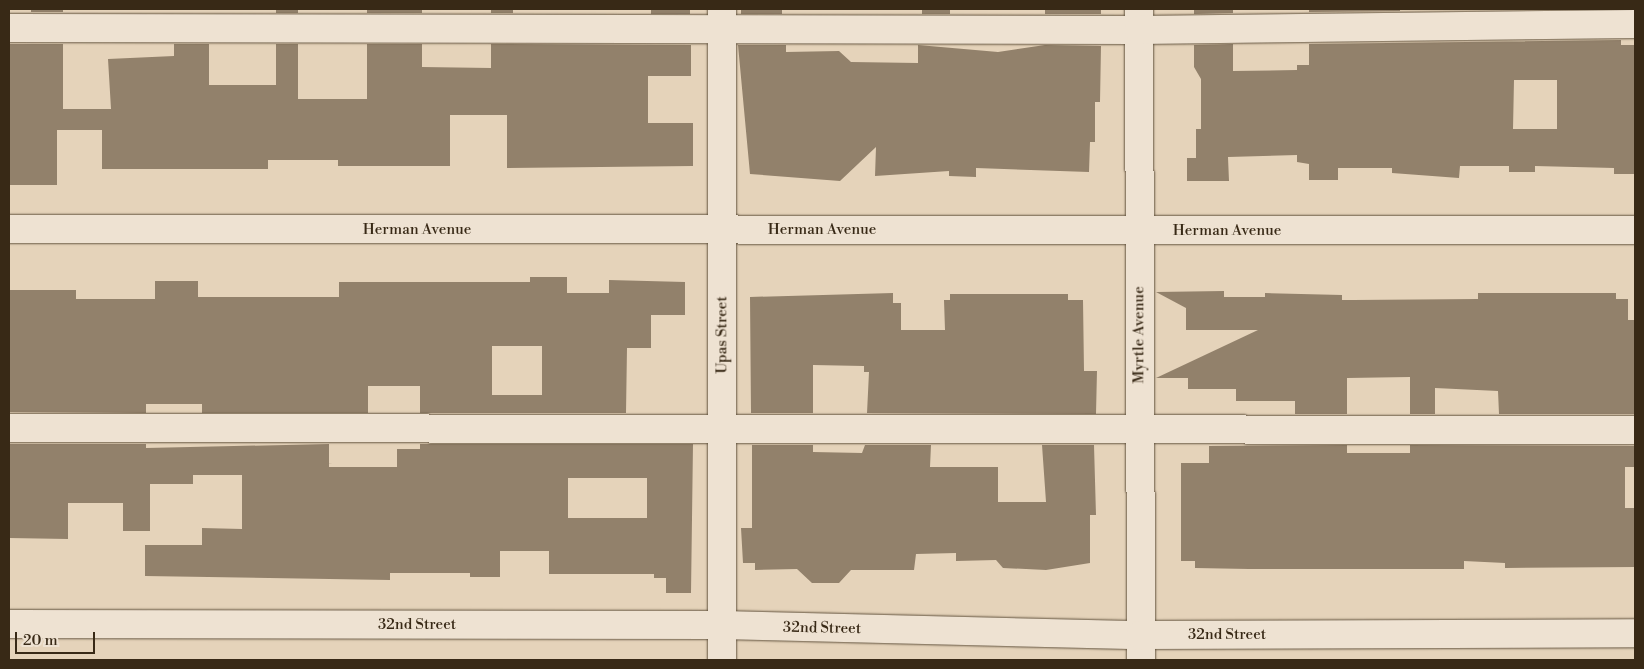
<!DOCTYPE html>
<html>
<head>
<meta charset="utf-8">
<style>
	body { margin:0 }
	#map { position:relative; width:1644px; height:669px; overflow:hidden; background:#e5d3ba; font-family:"Libre Bodoni",serif }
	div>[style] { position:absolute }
	.building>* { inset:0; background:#92816b; transform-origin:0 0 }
	.roads { filter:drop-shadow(0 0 1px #63543f) drop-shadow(0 0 1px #63543f) }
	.minor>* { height:28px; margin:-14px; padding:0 14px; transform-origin:14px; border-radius:14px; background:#eee2d2 }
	span { translate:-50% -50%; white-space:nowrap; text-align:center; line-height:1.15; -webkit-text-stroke:4.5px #eee2d2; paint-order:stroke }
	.street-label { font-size:15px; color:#382916 }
	.frame { position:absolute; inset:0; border:10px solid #382916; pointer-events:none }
	.scale { position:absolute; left:15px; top:632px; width:80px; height:22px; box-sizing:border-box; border:2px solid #382916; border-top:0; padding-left:6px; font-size:15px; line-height:18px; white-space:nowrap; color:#382916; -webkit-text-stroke:4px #eee2d2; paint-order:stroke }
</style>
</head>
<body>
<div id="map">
	<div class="building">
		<i style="left:31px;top:9px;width:32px;height:3px"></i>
		<i style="left:276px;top:9px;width:22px;height:4px"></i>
		<i style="left:367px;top:9px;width:55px;height:4px"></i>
		<i style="left:491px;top:9px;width:22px;height:4px"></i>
		<i style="left:651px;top:9px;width:39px;height:5px"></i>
		<i style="left:741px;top:9px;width:41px;height:5px"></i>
		<i style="left:922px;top:9px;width:28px;height:5px"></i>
		<i style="left:1045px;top:9px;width:56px;height:5px"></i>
		<i style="clip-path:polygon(1194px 9px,1233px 9px,1233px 13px,1194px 14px)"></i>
		<i style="clip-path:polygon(1309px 9px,1400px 9px,1400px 11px,1309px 12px)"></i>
		<i style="clip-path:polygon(1482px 9px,1604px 9px,1482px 10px)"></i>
		<i style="clip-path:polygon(evenodd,1621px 40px,1621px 45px,1635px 45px,1635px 174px,1614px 174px,1614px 168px,1535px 166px,1535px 172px,1509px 172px,1509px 166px,1460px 166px,1459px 178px,1392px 173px,1392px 168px,1338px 168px,1338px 180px,1309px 180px,1309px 164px,1297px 162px,1297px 155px,1228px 157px,1229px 181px,1187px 181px,1187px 158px,1196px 158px,1196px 129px,1201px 129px,1201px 79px,1194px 67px,1194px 45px,1233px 44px,1233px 71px,1297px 70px,1297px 65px,1309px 65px,1309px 44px,1621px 40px,1514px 80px,1557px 80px,1557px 129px,1513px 129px,1514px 80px)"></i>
		<i style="clip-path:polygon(9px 44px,63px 44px,63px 109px,111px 109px,108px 59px,174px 56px,174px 44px,209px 44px,209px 85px,276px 85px,276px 44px,298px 44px,298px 99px,367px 99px,367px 44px,422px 44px,422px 67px,491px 68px,491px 44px,691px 45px,691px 76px,648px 76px,648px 123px,693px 123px,693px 166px,507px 168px,507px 115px,450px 115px,450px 166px,338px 166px,338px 160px,268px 160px,268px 169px,102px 169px,102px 130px,57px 130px,57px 185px,9px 185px)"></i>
		<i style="clip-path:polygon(738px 45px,786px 45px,786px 52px,839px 51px,851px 62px,918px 63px,918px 45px,998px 52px,1045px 45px,1101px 46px,1100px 102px,1095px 102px,1095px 142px,1090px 142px,1089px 172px,976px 168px,976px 177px,949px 176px,949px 171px,875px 176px,876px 147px,840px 181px,750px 174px)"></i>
		<i style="clip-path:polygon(evenodd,530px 277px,567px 277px,567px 293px,609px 293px,609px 280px,685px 282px,685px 315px,651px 315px,651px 348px,627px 348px,626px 413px,420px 413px,420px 386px,368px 386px,368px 413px,202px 413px,202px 404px,146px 404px,146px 413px,9px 412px,9px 290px,76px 290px,76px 299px,155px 299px,155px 281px,198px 281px,198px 297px,339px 297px,339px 282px,530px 282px,530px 277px,492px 346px,542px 346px,542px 395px,492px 395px,492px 346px)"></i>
		<i style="clip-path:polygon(1224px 291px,1224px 297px,1265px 297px,1265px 293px,1342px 295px,1342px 300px,1353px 300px,1478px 299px,1478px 293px,1616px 293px,1616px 299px,1628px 299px,1628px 320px,1635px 320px,1635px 414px,1499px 414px,1498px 391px,1435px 388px,1435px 414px,1410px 414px,1410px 377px,1347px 378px,1347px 414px,1295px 414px,1295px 401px,1236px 401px,1236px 389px,1188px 389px,1188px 378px,1156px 378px,1258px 330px,1186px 330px,1186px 308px,1156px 292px)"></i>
		<i style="clip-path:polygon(893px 293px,893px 303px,901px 303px,901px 330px,945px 330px,944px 300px,950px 300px,950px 294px,1068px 294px,1068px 300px,1083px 300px,1084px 371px,1097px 371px,1096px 414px,867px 413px,869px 372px,864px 372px,864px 366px,813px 365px,813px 413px,751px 413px,750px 297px)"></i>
		<i style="clip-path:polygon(evenodd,9px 444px,146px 444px,146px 448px,329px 444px,329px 467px,397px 467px,397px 449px,420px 449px,420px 444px,693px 444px,691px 593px,666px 593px,666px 578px,654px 578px,654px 574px,549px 574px,549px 551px,500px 551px,500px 577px,470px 577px,470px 573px,390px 573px,390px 580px,145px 576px,145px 545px,202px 545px,202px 528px,242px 529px,242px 475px,193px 475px,193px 484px,150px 484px,150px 531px,123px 531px,123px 503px,68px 503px,68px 539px,9px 538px,9px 444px,568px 478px,647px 478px,647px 518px,568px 518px,568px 478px)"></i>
		<i style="clip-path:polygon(752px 445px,813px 445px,813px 452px,862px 453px,865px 445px,931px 445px,930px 467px,998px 467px,998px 502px,1046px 502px,1042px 445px,1094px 445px,1096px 515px,1090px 515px,1090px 563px,1046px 570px,1003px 568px,996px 560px,956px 561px,956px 553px,916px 554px,914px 570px,851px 570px,839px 583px,812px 583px,797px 569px,755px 570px,755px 563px,743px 563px,741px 528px,752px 528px)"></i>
		<i style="clip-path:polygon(1347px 445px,1347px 453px,1410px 453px,1410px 445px,1635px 446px,1635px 467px,1625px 467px,1625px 508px,1635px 508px,1635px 567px,1505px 568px,1505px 563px,1464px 561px,1464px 569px,1249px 569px,1195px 568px,1195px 561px,1181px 561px,1181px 463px,1209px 463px,1209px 446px)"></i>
	</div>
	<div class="roads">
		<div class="minor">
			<i style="left:1139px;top:9px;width:651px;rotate:89.82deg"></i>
			<i style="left:9px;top:28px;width:1130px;rotate:0.1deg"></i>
			<i style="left:1139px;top:30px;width:496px;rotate:-0.7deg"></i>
			<i style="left:9px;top:229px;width:1626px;rotate:0.04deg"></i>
			<i style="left:9px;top:428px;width:1626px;rotate:0.07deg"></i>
			<i style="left:9px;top:624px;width:713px;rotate:0.08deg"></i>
			<i style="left:722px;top:625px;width:419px;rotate:1.4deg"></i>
			<i style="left:1141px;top:635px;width:494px;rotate:-0.2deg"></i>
			<i style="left:722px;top:660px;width:651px;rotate:-90deg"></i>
		</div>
	</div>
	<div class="street-label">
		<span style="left:417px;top:230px">Herman Avenue</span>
		<span style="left:822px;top:230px">Herman Avenue</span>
		<span style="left:1227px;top:231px">Herman Avenue</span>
		<span style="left:722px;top:335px;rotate:-90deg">Upas Street</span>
		<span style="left:1139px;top:335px;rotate:-90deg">Myrtle Avenue</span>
		<span style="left:417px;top:625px">32nd Street</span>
		<span style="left:822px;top:628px;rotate:1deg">32nd Street</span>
		<span style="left:1227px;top:635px">32nd Street</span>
	</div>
	<div class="frame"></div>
	<div class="scale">20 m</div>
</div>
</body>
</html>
